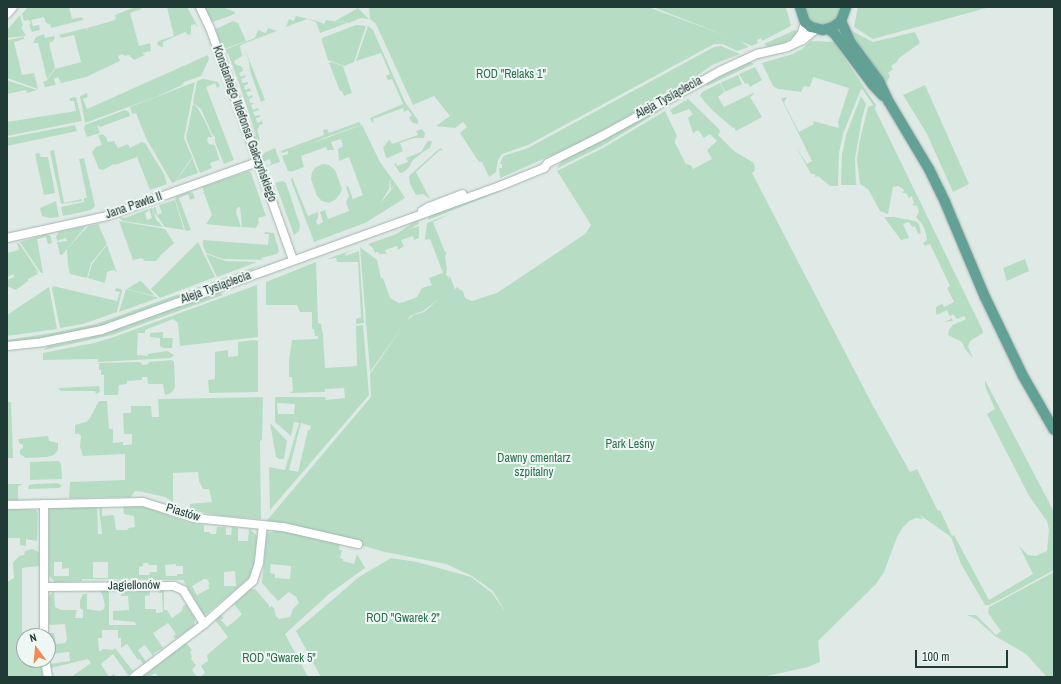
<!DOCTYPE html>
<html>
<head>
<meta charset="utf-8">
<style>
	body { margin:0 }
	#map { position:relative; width:1061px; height:684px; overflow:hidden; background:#dfeae6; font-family:"Archivo Narrow",sans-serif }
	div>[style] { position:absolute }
	.green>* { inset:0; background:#b7dcc4; transform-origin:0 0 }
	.roads { filter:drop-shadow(0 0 1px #a2b2ad) drop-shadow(0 0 1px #a2b2ad) }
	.minor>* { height:8px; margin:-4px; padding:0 4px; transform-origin:4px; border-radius:4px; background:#fff }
	.major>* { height:10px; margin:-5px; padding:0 5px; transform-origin:5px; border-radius:5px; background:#63a096 }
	span { translate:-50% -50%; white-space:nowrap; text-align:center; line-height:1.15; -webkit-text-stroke:4px #eff7f4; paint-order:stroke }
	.park-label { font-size:12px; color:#2a714c }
	.street-label { font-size:12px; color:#203a35 }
	.frame { position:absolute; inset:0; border:8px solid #203a35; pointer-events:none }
	.north { position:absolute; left:16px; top:628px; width:40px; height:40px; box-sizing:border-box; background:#eff7f4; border:1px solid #9caba8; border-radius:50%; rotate:344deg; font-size:11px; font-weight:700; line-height:16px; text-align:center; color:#203a35 }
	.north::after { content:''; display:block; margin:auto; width:14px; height:18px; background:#f28a55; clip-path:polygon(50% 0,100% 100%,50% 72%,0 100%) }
	.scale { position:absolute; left:915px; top:650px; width:93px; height:18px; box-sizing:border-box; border:2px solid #203a35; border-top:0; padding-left:5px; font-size:12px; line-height:14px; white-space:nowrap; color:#203a35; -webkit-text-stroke:3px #eff7f4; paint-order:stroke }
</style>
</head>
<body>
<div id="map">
	<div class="green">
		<i style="clip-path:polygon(28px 7px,69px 7px,72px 19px,82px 17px,83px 20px,51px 28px,50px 24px,46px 23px,44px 17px,31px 20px,33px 26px,39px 25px,40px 30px,32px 32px,29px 25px,31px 24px,29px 20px,24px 21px,22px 14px)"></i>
		<i style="clip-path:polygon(135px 7px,140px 7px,142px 9px,130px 13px,139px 46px,150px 43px,151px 51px,142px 53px,145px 55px,134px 60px,129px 55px,125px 56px,122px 54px,118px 56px,120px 61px,86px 77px,61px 83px,58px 77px,54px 79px,56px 85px,45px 87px,43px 82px,47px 80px,55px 69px,81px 62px,74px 35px,61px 38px,59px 35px,86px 28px,87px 31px,87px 28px,112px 21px,116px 19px,115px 15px)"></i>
		<i style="clip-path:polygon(167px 7px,187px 7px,198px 27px,195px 24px,191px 25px,191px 34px,188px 35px,185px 32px,163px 42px,163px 47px,161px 47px,157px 44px,158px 41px,174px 36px)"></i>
		<i style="clip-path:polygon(203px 7px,222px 7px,235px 12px,235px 14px,213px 22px)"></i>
		<i style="clip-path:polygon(369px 7px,648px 7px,738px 40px,749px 47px,737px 51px,723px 44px,714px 44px,528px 145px,502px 154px,498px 160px,496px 172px,489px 177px,482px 162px,479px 162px,460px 133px,467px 127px,463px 122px,455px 128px,436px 126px,450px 116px,434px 96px,413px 105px,376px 24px,370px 19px)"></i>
		<i style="clip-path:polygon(653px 7px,781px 7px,786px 8px,791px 25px,789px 27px,762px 41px,761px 38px,757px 40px,758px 43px,752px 46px)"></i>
		<i style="clip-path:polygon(802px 7px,842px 7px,839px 18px,825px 26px,810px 22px)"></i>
		<i style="clip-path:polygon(858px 7px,990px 7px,873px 39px,854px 27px)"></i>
		<i style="clip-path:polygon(358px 8px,369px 19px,361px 18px,349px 23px,335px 21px)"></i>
		<i style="clip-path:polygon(20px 15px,23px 26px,21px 27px,26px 36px,7px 38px,7px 30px)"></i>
		<i style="clip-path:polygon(296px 16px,317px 21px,324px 24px,326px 20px,347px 23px,320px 33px,316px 22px,307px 19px,286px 27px,289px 19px,294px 21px)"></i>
		<i style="clip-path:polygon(233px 21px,238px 23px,246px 41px,221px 50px,216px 29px)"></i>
		<i style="clip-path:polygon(356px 25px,366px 26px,354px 62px,344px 66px,328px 60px,322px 41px,322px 38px)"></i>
		<i style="clip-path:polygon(368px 26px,373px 30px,405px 102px,418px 120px,418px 124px,413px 123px,409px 118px,412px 115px,408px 110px,404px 112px,403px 108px,373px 119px,374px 123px,372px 122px,370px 118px,403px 104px,392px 79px,388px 80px,386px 76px,390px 74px,381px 53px,356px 61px)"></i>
		<i style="clip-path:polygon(268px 28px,277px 31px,243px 44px,265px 100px,261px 102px,250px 71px,249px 61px,243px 44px,240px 46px,242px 56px,234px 61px,235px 64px,242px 67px,243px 71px,239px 73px,241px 77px,245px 75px,246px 77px,241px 79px,243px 83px,248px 82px,248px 84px,244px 86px,245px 90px,250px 88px,251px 91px,246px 92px,248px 97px,252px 95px,253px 97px,249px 99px,250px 103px,255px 103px,251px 105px,253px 110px,258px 108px,259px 110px,253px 112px,255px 116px,260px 115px,260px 117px,256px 118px,257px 123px,262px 121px,263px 124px,259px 125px,259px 128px,257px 129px,260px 140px,254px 143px,253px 138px,256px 135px,240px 86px,228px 53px,222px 54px,221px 51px,255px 38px,258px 30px,266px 33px)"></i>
		<i style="clip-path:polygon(795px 30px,798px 33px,786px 42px,768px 47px,764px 44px)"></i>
		<i style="clip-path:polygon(850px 30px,873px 42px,915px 32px,920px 43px,899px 58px,897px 62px,891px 66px,893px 69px,888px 73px,890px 76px,884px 87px,857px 47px)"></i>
		<i style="clip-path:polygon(44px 34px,45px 38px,54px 36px,55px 38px,53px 41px,49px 43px,55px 68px,47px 79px,38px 43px,33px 43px,36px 37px)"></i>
		<i style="clip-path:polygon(24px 37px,24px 39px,14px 42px,22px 75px,34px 73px,38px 89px,7px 78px,7px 40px)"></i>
		<i style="clip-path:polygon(811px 41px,834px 42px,876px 105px,875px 109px,983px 331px,983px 333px,970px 341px,968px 347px,973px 358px,965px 349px,962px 342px,948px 335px,949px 330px,953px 325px,966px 319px,964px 316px,957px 319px,953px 314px,950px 316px,953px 321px,944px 322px,951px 319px,947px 310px,937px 315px,936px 313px,936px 307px,942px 304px,944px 307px,954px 302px,947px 288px,950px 286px,930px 244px,925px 246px,923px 243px,927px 240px,925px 230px,922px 224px,916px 217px,919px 212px,917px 206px,912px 205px,914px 203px,912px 196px,909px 198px,906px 193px,902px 193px,904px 191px,903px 189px,898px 186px,893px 187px,888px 214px,880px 211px,868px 189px,860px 184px,857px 160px,859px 144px,868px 107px,873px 105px,863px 90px,861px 89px,843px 134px,839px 153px,838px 186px,830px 186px,818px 176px,815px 177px,815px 174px,811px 174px,796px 147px,807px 164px,812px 161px,781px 98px,787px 97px,784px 103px,799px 132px,814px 124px,813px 121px,839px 128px,838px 122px,849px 88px,813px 77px,810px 87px,804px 86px,801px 92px,778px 89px,773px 86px,762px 63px,793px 54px,802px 49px)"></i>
		<i style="clip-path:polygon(721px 46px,740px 54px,712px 65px,698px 75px,698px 77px,580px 143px,500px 178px,499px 168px,502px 168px,502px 164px,500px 164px,503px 156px,528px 148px,714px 47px)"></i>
		<i style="clip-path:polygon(208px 55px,209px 59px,201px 76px,184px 82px,182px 85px,158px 96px,85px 123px,80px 96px,87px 93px,88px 97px,83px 99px,87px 109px)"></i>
		<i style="clip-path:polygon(331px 62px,343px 66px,352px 93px,344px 96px,342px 91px,340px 91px,329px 63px)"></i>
		<i style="clip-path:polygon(750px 62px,754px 64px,707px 86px,706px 83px)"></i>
		<i style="clip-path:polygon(755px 67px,762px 80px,750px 87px,748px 83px,745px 84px,739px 74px)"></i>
		<i style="left:738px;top:75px;width:10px;height:19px;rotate:66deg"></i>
		<i style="clip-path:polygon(203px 79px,218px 82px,220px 86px,217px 88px,215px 83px,206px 87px,234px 160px,224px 164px,215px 142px,215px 137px,212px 134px,201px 109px,193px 103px,197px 81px)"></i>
		<i style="clip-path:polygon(7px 80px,9px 81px,37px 90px,27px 93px,26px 90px,7px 94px)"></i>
		<i style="clip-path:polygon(195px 82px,184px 138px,192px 157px,175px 182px,172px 183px,146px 138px,136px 113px,132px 114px,130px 107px)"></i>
		<i style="clip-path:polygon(720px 83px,724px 92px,718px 97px,724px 107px,753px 93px,754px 94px,750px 97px,762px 117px,736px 131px,734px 127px,733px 128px,711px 109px,700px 96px,702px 92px)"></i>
		<i style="clip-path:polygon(925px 85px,969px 184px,953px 192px,927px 134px,903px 95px)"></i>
		<i style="clip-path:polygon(861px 96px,866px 104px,862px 118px,855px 159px,856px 185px,841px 185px,842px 154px,846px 135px)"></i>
		<i style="clip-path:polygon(76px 97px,82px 121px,7px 136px,7px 122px,76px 111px,74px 101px,70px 101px,70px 98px)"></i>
		<i style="clip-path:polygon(688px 99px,719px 129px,720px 132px,718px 135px,734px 151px,754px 163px,755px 170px,752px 173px,872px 404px,910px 472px,917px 469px,938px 511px,940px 510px,952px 536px,954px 535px,989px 600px,1033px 574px,1019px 546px,1028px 555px,1036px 556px,1047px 551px,1049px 530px,1047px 521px,1029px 496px,987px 414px,995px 409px,985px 386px,985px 380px,1054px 512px,1054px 570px,1003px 598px,989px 605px,985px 605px,961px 564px,951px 537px,920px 515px,923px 519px,916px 518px,909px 521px,903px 527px,897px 537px,884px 572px,876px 584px,818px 641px,820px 662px,808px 667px,763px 677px,321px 677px,296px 631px,359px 577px,391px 558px,417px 562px,471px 577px,492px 593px,506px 613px,493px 591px,472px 576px,446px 564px,385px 552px,339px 539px,263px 525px,371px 397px,370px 374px,407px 320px,414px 315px,424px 312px,440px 298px,423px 311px,410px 316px,370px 372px,360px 247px,377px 260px,381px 278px,383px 278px,390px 298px,399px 303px,404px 302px,417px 297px,422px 288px,432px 285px,429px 278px,443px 273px,430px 239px,425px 240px,425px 238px,427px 223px,452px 213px,433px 222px,445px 252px,447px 251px,445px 256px,447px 269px,446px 275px,449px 277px,448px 281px,450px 276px,455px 290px,456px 287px,463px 291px,465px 298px,472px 301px,497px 293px,585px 234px,591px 225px,557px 171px,603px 148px,665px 111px,677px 136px,675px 140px,675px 143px,686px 164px,691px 165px,693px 169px,712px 159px,707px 150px,717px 141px,710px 134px,704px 138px,698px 130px,693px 133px,688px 118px,693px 114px,689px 109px,673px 115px,670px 110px)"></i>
		<i style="clip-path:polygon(193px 104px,197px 107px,205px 121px,212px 137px,208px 137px,207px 140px,209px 144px,215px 145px,221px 165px,219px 160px,210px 163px,212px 168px,200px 173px,186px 138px)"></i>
		<i style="clip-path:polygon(125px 110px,129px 112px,130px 116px,100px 127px,97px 125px,100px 133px,87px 137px,84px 129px,85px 125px)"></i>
		<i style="clip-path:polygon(660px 111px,602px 146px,556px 169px,562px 161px,652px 113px)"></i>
		<i style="clip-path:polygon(359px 122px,361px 125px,329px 136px,310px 144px,362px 125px,380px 162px,396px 184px,391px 189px,390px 178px,389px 189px,380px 204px,396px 184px,405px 198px,365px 223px,314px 242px,291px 180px,292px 177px,308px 216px,318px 212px,318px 218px,316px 221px,318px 225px,323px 222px,320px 212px,325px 210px,328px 219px,349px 211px,346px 202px,349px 196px,346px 187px,348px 186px,353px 199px,363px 195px,349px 157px,339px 161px,338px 149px,343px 146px,341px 139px,331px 142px,334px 150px,327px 150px,326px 147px,301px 156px,304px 167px,291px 172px,288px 171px,282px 156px,288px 154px,288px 151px,282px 153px,281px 151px,324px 135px,323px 130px,327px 129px,329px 133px)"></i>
		<i style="clip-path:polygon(75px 125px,77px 131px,7px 146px,7px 138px)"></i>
		<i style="clip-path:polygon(422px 129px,425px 133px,424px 138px,414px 138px,400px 143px,403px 151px,388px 158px,386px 157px,383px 148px,388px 141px,390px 140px,392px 144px,418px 135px,416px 131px)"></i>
		<i style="clip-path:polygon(102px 134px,106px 137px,108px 142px,114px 141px,118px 148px,128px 144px,130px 148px,142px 142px,145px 143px,164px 174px,167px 184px,150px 190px,137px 157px,115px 165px,114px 164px,103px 170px,99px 169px,92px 152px,96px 147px,102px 145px,98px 135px)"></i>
		<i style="clip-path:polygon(428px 141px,432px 141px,430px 148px,423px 152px,412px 161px,410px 166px,404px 172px,400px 173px,394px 164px,396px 163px,397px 166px,408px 162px,406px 158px,421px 152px)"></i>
		<i style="clip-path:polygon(275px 148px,280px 162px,265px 167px,271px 164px,270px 159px,262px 162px,259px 158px,260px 155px)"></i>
		<i style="clip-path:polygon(440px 148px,444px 151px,440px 150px,416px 172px,430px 199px,423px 194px,416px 195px,410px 184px,409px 176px)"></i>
		<i style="clip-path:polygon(54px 150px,64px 203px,82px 199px,82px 201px,61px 204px,50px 151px)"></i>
		<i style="clip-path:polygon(39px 153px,41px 157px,48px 157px,55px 193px,44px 195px,35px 154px)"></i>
		<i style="clip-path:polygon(192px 157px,198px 173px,176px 181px,191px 160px)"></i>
		<i style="clip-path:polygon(84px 158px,95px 206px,91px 210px,63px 216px,61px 207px,84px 202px,84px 198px,87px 198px,79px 159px)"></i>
		<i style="clip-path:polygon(323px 164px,329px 165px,335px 170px,342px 189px,340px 194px,335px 200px,329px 203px,322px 201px,317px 196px,311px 179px,312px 172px,316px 167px)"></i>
		<i style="clip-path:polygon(249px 171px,251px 173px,266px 216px,258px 218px,259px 222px,256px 228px,242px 227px,240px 207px,237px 208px,236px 212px,241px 227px,236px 227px,236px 225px,235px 227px,206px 224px,212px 215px,204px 193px,199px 195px,204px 192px,202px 187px)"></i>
		<i style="clip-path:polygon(282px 181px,286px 183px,300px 225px,299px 231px,294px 235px,275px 183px)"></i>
		<i style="clip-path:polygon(500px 190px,498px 192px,428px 220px,429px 215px)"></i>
		<i style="clip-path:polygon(189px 192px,193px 193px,195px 198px,190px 200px,188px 194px,179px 198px,191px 230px,188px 231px,185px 230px,175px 199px,177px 196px)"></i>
		<i style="clip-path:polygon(175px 200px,184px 230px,165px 227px,154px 212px,153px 208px,156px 207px,157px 215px,162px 213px,159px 205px)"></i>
		<i style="clip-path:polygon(56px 201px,59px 217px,50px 218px,42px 216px,40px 208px)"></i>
		<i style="clip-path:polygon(152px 208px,156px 219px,163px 227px,123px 221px,118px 217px,125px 218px,148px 209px,148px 211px,145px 213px,147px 220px,152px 218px,149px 209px)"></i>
		<i style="clip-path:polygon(884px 217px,894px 217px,915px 221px,919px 224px,921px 233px,918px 234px,915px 226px,912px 227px,909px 222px,903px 224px,909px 238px,901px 240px)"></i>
		<i style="left:417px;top:220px;width:4px;height:53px;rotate:56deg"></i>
		<i style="clip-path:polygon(119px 221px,165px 229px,174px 243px,162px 254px,156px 261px,145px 261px,142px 258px,133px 260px)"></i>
		<i style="clip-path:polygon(98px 224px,107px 244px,91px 263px,87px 278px,70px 274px,68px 265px,67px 249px,88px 226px)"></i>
		<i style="clip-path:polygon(86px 226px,62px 255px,60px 255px,57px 242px,67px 241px,66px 238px,57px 241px,56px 236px,59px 232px)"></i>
		<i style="clip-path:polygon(419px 226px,419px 238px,414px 240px,413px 236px,401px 240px,404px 246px,398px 250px,397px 246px,385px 250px,387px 254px,380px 254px,368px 244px)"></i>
		<i style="clip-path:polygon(265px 232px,274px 233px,279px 251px,277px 254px,261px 258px,262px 260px,223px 259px,206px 253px,203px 246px,203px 240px,268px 245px,269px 234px,264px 234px)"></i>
		<i style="clip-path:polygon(47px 234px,51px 237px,52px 243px,48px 244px,46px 237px,37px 239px,43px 273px,41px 273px,20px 242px)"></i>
		<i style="clip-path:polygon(198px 242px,215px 277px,160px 298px,151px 289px)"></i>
		<i style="clip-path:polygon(17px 243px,19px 243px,39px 273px,34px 270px,38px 274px,28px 279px,28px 281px,16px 290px,7px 286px,7px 277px,7px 280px,14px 277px,14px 274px,7px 277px,7px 253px,19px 250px)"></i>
		<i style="clip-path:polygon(107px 245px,117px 273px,114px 270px,107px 272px,105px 283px,88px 278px,92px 264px)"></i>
		<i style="clip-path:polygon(358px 248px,346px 253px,345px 256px,359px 251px,364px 323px,356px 324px,356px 319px,361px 317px,358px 262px,337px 262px,336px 258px,327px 259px)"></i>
		<i style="clip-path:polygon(206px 254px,226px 261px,257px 262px,217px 277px)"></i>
		<i style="clip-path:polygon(1025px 259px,1029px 271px,1007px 281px,1003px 268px)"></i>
		<i style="clip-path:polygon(evenodd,316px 262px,318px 323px,321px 324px,323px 335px,325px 368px,357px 366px,356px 327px,356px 326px,363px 325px,369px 395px,270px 510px,269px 467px,285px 470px,299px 423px,294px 422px,291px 436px,275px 422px,275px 397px,325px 397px,326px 400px,345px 398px,344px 388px,325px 389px,325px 392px,289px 393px,293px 391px,292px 377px,289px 377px,289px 361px,292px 340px,318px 339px,318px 336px,315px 336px,314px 329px,312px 329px,312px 312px,300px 312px,297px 305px,266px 305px,266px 282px,316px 262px,277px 403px,295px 404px,294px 414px,278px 414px,277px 403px,316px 262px,301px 423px,311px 426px,310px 430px,308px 430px,298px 472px,289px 470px,301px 423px)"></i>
		<i style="clip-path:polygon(260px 265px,247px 272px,102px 325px,64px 334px,7px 343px,7px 340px,52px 333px,96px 324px)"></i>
		<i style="clip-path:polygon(140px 281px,142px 282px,155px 296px,127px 289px)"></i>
		<i style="clip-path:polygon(257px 285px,258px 337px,180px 346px,178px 323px,173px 319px,145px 330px,145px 333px,138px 333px,137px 355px,148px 356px,148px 354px,167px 351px,174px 355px,171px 358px,98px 362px,98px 359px,43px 360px,43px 353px,94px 343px,114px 337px)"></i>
		<i style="clip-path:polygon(53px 286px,117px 301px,120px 292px,115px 291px,116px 288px,121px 289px,122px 291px,117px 312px,83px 324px,60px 328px,52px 289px)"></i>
		<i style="clip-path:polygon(49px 287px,57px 329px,7px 336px,7px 315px)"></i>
		<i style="clip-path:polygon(126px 289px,156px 297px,158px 298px,119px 312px)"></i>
		<i style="clip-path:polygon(219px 292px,223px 295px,112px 335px,44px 350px,48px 346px,85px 339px,123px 327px)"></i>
		<i style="clip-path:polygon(163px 332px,163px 338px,173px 338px,172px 348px,163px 348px,160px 346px,160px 338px,150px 337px,150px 333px)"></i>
		<i style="clip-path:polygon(254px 340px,258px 341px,258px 392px,209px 393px,208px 380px,215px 379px,215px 352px,228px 350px,228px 357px,238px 356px,238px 342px)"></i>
		<i style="clip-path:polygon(172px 360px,174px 362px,175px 387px,173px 391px,169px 394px,165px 395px,163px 384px,148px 384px,147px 377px,142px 377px,142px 380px,127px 381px,127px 384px,119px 385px,118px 395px,104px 395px,104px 375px,101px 375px,101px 370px,99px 370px,99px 363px,140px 362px,143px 365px,148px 364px,149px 362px)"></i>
		<i style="clip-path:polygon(99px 386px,100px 392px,96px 394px,95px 391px,61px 391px,58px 388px)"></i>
		<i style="clip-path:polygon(263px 397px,262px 440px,260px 441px,261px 519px,222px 516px,190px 510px,190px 504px,212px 502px,209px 489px,203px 489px,199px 481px,198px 472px,173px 473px,173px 502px,165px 497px,143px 492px,135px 491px,131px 497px,69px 498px,70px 482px,125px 480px,125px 454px,83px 456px,80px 447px,81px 436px,79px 434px,75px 434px,75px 425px,86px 422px,90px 418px,99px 401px,107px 401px,109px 429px,113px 429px,113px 443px,123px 442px,123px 445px,129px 445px,132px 444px,132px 434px,124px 434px,123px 413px,131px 413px,131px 406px,151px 406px,152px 417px,159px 417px,158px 399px)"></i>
		<i style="clip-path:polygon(7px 402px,11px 402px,13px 458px,7px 458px)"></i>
		<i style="clip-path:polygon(270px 423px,287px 441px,284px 459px,279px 459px,276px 457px)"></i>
		<i style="clip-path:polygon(48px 436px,49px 441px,58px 443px,58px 450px,54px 455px,47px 457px,26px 458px,20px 454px,20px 450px,23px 448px,23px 445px,19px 443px,18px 439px)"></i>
		<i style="clip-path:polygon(59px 461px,61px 464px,62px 479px,30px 480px,30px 462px)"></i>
		<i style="clip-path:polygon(58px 483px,62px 486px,59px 488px,28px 489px,29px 485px,35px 484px)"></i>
		<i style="clip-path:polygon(7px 484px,23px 484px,18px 486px,18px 500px,7px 500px)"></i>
		<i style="clip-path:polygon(evenodd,123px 504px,148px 505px,148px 508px,187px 522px,204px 525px,204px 532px,210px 532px,210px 534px,216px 534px,217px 527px,226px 527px,226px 535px,231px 535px,232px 527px,238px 528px,238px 541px,248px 541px,249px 528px,257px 536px,253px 572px,247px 580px,205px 615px,202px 612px,183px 580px,82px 579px,82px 581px,55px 582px,49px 576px,49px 510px,54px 508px,97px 506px,98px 534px,102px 534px,99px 508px,102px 507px,102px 516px,114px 515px,116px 530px,127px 530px,129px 528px,135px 527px,134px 516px,124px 514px,123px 504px,54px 562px,62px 562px,62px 569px,69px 568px,69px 576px,54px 576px,54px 562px,123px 504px,93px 562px,108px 562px,108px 578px,93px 578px,93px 562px,123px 504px,143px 563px,148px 563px,149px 565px,157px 565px,157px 572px,150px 572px,149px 575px,139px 575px,139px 567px,143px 566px,143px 563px,123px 504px,176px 564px,176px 566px,183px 566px,183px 574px,177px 574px,177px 576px,166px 576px,165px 565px,176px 564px,123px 504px,235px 571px,236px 586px,224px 586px,224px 572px,235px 571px,123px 504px,204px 579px,207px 579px,210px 584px,208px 585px,210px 588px,197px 595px,192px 586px,204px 579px)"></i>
		<i style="clip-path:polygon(7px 509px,36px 510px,38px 513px,37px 541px,26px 539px,26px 546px,20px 545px,20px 538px,7px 538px)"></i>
		<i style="clip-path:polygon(evenodd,276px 531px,308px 534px,340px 543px,339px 550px,342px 550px,340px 558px,343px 559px,343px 561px,354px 564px,357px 554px,365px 568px,329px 594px,285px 634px,308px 677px,200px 677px,205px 673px,201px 666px,208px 661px,207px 655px,228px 637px,215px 620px,221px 615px,224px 618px,221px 620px,227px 627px,236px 620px,242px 614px,234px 604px,251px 589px,255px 589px,269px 605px,269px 608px,271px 606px,274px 608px,276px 616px,279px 619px,290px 617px,293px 609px,299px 603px,296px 597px,289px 592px,278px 601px,262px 583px,267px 533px,276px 531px,271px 564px,291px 566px,290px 579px,275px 578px,275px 574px,270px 573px,271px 564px)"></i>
		<i style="clip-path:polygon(32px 549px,39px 552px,39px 566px,22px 568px,22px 632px,39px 632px,39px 636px,24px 636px,24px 660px,40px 660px,43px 677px,7px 677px,7px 582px,14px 578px,13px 563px,19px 556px,24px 555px,25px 551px)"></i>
		<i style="clip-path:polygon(1054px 572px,1054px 677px,1047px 677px,1026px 654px,995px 636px,976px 619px,967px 615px,976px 615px,996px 635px,1001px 631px,988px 613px,989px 607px)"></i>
		<i style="clip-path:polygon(121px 590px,150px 591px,150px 595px,145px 596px,145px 609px,156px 609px,156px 613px,163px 612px,162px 593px,159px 593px,158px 590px,164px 590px,164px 610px,167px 610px,172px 618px,182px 611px,183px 606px,186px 604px,195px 619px,194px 626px,175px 639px,173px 636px,176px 634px,168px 623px,153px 633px,163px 648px,154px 653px,153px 656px,145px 645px,138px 650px,146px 662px,143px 664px,140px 659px,138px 660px,127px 644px,121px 648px,121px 638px,118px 638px,118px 630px,102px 630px,102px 638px,98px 638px,99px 651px,102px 651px,102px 649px,113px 650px,115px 648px,133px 671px,128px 675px,113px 654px,101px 664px,109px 677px,114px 674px,116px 677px,71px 677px,91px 663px,88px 659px,51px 668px,50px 664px,70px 661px,69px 652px,50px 654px,49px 633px,54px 633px,56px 644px,65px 643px,67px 640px,65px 624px,50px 625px,49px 624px,49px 596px,54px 591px,55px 607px,61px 610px,77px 610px,75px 618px,83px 618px,83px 610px,80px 608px,80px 600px,83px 594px,87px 594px,87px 609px,99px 611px,103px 610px,105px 606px,103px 596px,100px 591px,109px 591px,109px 625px,136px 625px,135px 622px,113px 620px,113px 611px,129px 610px,128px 596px,121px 596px)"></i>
		<i style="clip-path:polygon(186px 643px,192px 650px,190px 652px,192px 656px,191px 659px,196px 665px,192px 670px,197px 677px,159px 677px,155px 673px,151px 676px,142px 677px)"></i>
	</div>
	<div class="roads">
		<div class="minor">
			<i style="left:200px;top:7px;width:23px;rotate:65deg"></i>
			<i style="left:210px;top:28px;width:246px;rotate:70.3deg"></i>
			<i style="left:7px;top:14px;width:9px;rotate:-49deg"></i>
			<i style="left:795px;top:42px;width:11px;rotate:-52deg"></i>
			<i style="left:802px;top:33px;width:11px;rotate:-75deg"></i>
			<i style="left:422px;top:211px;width:8px;rotate:-30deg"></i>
			<i style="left:429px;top:207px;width:36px;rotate:-21deg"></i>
			<i style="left:7px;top:238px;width:102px;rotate:-12.4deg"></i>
			<i style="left:107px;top:216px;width:160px;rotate:-19.7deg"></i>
			<i style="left:7px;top:346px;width:36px;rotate:-6deg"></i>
			<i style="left:43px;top:342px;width:60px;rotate:-11.5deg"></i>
			<i style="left:102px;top:330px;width:423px;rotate:-19.9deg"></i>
			<i style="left:500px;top:186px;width:48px;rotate:-22.2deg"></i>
			<i style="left:544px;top:168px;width:6px;rotate:-51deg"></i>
			<i style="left:548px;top:163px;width:60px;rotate:-26.6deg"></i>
			<i style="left:602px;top:136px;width:135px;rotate:-28.8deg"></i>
			<i style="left:720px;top:71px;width:41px;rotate:-24.7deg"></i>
			<i style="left:757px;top:54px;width:31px;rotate:-13deg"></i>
			<i style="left:787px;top:47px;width:17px;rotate:-24deg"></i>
			<i style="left:803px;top:40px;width:17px;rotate:-40deg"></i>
			<i style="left:44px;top:504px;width:132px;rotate:90deg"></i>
			<i style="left:7px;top:505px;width:136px;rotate:-1.3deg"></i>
			<i style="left:143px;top:502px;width:53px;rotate:17.4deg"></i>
			<i style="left:194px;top:518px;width:89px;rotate:5.8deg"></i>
			<i style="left:283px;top:527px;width:77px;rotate:12.8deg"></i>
			<i style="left:44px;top:587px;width:130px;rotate:-0.4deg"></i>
			<i style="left:174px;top:586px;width:10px;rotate:24deg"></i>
			<i style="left:183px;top:590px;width:40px;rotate:58deg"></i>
			<i style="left:45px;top:660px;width:17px;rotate:80deg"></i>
			<i style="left:134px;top:677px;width:88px;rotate:-37.1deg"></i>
			<i style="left:204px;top:624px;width:65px;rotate:-41.3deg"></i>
			<i style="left:253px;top:581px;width:20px;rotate:-72deg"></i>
			<i style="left:259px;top:562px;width:37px;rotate:-84deg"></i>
		</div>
		<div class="major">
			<i style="left:800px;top:7px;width:16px;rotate:72deg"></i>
			<i style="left:805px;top:22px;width:8px;rotate:40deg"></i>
			<i style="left:811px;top:27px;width:12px;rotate:14deg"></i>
			<i style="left:823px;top:30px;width:10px;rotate:-17deg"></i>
			<i style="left:833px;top:27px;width:10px;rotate:-37deg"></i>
			<i style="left:841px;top:21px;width:15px;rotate:-70deg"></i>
			<i style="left:841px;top:21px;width:24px;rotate:66deg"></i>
			<i style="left:851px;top:43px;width:47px;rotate:53.6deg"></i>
			<i style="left:879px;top:81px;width:23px;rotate:65deg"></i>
			<i style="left:889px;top:102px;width:78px;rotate:59.2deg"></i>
			<i style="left:929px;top:169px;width:37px;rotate:64deg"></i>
			<i style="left:945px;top:202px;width:103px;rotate:67.2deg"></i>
			<i style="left:985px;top:297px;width:88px;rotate:64.3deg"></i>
			<i style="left:1023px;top:376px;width:62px;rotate:60.1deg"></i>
			<i style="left:828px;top:29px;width:7px;rotate:34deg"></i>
			<i style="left:834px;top:33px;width:64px;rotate:53.3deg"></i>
			<i style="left:872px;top:84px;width:16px;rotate:47deg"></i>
		</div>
	</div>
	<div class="park-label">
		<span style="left:511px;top:75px">ROD "Relaks 1"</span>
		<span style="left:630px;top:445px">Park Leśny</span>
		<span style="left:534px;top:466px">Dawny cmentarz<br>szpitalny</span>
		<span style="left:403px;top:619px">ROD "Gwarek 2"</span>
		<span style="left:279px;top:659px">ROD "Gwarek 5"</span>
	</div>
	<div class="street-label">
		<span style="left:669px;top:98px;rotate:-29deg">Aleja Tysiąclecia</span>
		<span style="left:244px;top:124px;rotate:70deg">Konstantego Ildefonsa Gałczyńskiego</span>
		<span style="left:134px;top:206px;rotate:-19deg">Jana Pawła II</span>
		<span style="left:216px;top:288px;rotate:-20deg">Aleja Tysiąclecia</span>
		<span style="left:183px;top:513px;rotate:17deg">Piastów</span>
		<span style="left:134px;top:586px;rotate:-1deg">Jagiellonów</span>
	</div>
	<div class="frame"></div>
	<div class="north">N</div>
	<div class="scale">100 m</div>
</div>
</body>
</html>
